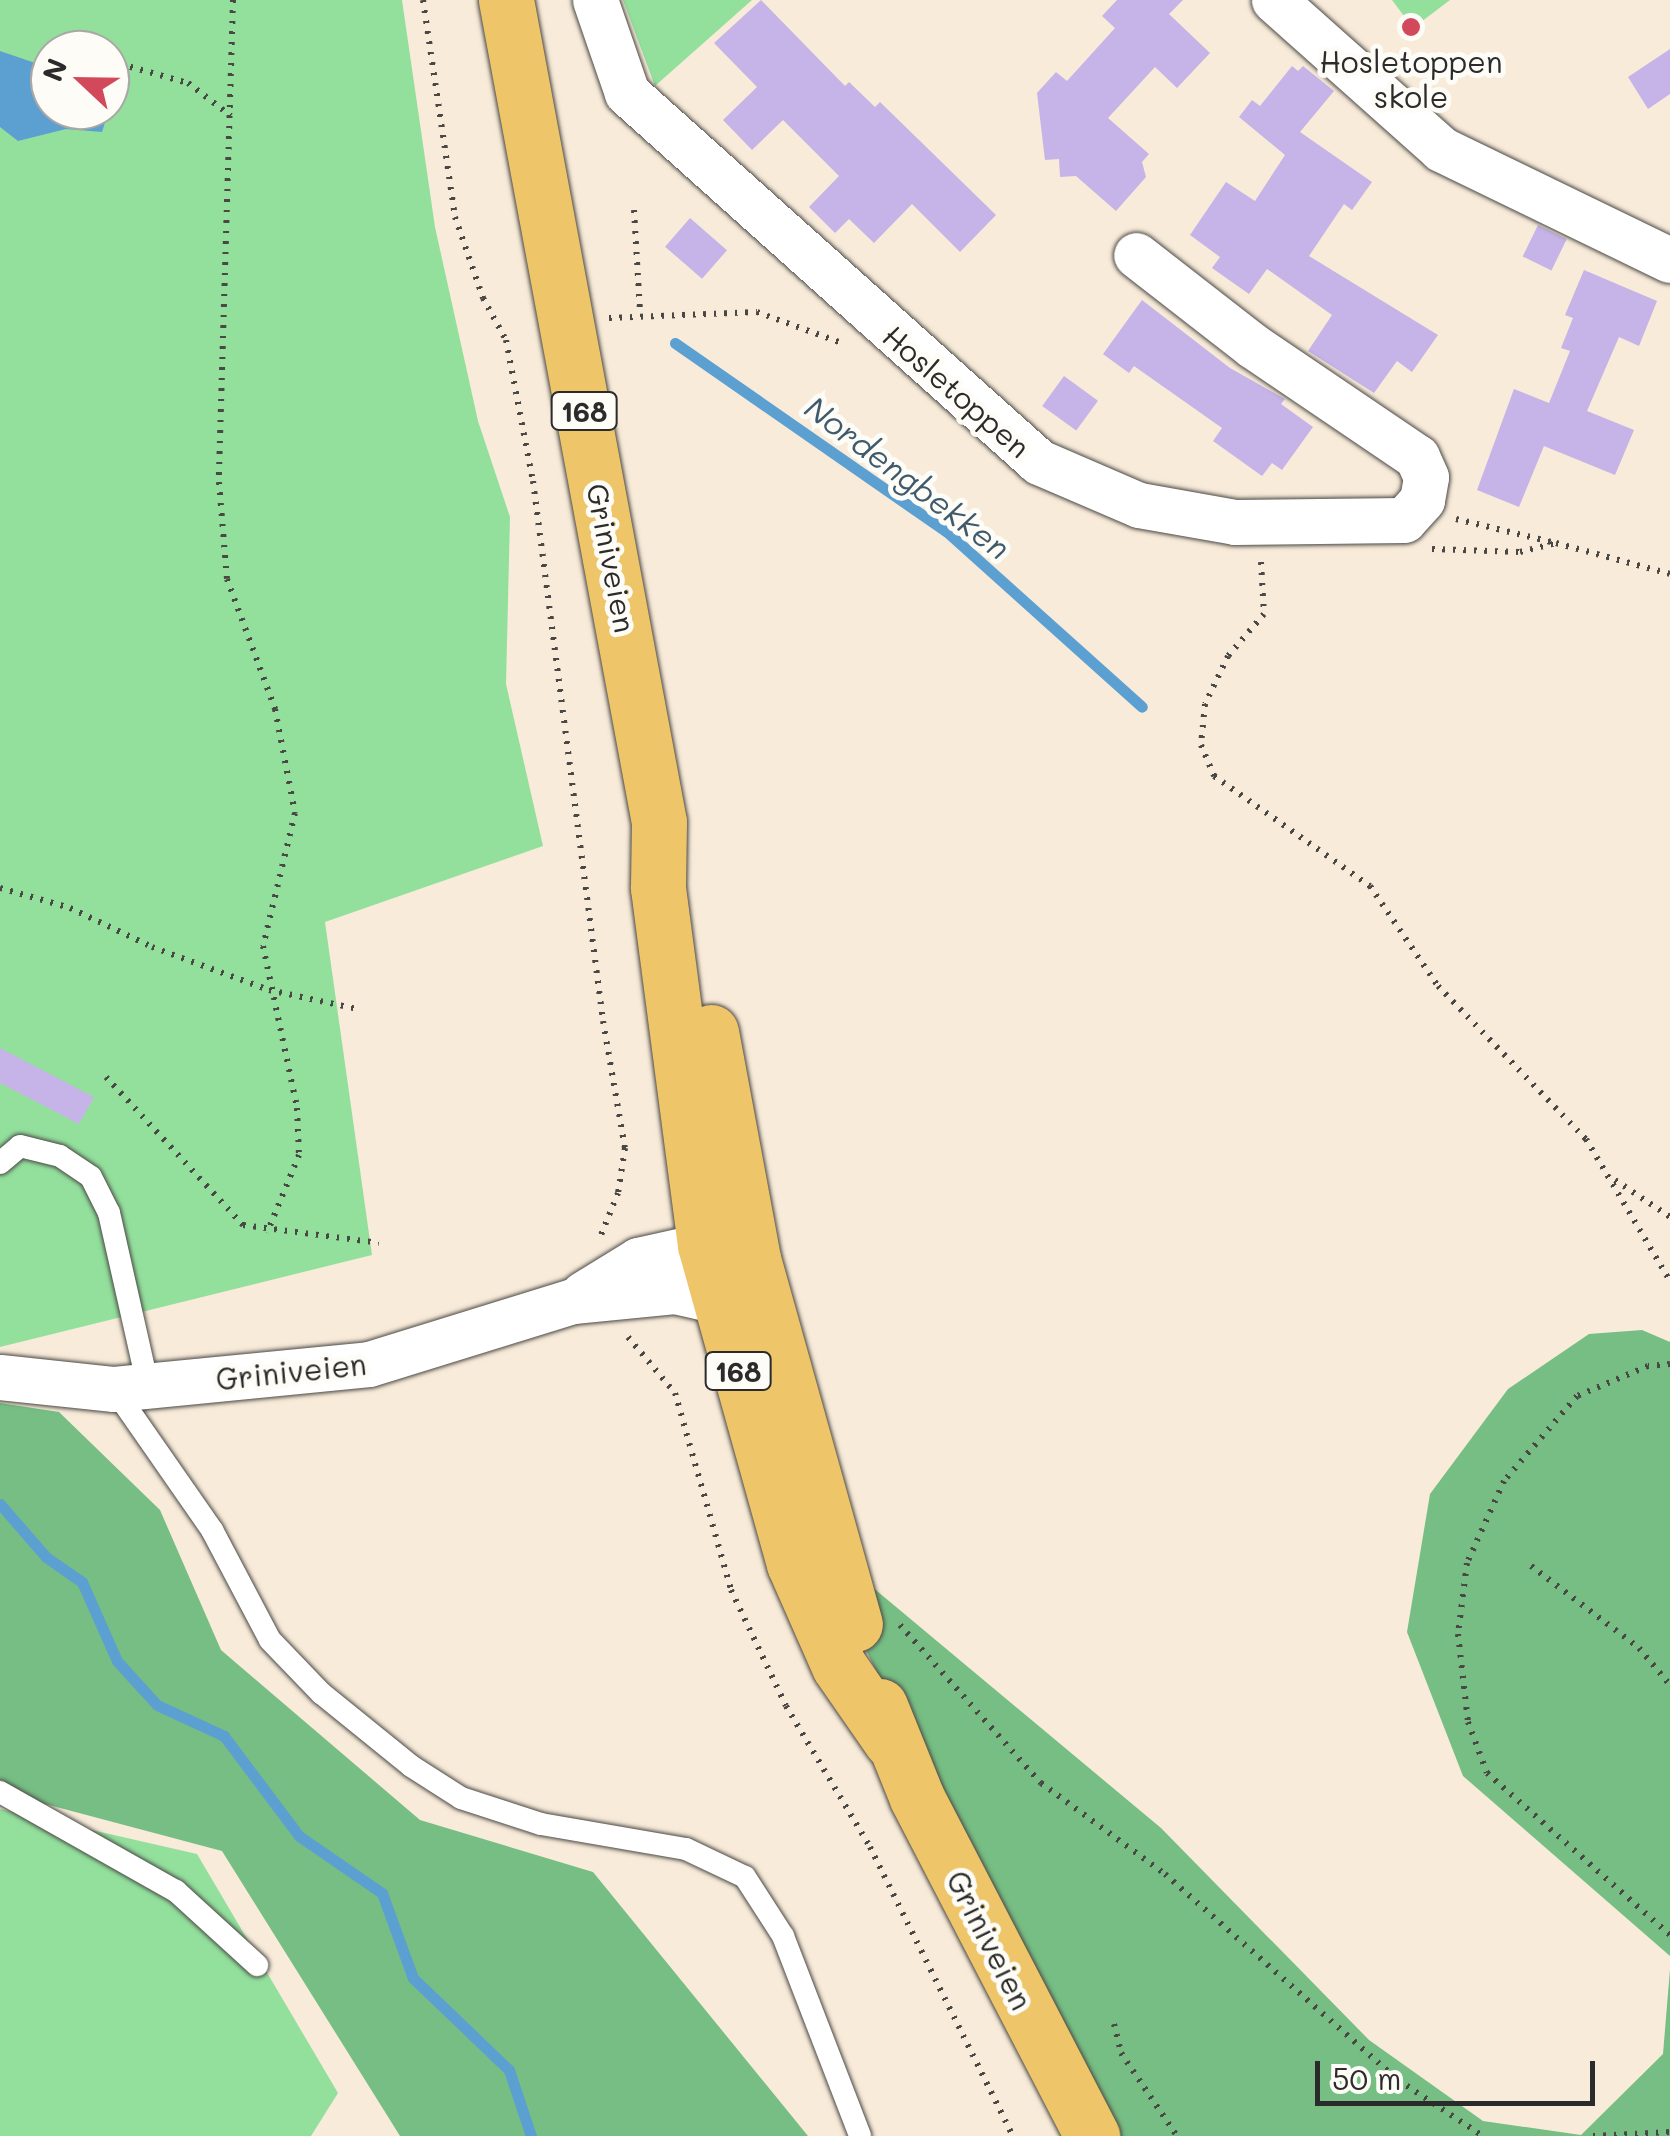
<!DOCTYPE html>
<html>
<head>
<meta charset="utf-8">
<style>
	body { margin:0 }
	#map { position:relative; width:1670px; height:2136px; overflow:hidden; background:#f8ebd9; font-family:Mali,sans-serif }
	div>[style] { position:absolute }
	.green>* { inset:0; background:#93e09d }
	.forest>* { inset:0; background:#76be84 }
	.water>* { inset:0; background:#5ca0d1 }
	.stream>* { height:11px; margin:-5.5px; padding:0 5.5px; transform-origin:5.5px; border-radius:5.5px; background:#5ca0d1 }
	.building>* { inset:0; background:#c6b3e7; transform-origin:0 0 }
	.path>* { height:6px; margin-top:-3px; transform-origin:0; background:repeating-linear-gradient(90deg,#4a4845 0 2.5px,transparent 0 10.5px) }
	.roads { filter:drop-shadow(0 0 2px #4a4845) drop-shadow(0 0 2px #4a4845) }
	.lane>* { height:22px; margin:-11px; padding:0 11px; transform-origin:11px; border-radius:11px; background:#fff }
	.street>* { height:45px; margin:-22.5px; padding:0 22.5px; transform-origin:22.5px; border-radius:22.5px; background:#fff }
	.primary>* { height:55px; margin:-27.5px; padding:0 27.5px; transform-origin:27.5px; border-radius:27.5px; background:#eec569 }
	.dots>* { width:28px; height:28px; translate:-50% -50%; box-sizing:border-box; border:5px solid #fdfcf7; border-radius:50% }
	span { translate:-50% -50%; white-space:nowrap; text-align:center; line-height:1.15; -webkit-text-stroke:10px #fdfcf7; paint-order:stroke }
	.shield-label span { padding:2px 8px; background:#fdfcf7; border:2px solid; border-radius:8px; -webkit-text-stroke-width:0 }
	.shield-label { font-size:28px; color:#2b2b2b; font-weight:700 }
	.poi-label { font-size:30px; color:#2b2b2b }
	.street-label { font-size:30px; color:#2b2b2b }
	.water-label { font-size:32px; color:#3f5a6d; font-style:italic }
	.north { position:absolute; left:30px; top:30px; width:100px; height:100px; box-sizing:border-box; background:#fdfcf7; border:2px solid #a9a8a5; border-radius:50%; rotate:292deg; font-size:28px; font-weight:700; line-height:40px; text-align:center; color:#2b2b2b }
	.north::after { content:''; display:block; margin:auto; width:35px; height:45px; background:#d1495b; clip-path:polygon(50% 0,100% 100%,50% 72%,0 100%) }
	.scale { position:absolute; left:1315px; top:2061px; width:280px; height:45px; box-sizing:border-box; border:5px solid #2b2b2b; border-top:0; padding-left:12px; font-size:30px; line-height:35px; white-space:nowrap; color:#2b2b2b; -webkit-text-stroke:8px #fdfcf7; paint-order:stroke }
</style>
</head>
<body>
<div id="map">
	<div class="green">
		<i style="clip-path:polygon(evenodd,0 0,402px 0,435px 227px,478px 421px,510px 517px,506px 684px,543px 846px,325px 922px,372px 1255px,0 1347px,0 0,50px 50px,110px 50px,110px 110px,50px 110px,50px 50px)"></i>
		<i style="clip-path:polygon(623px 0,752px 0,655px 86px)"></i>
		<i style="clip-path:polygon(1392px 0,1450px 0,1413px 28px)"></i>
		<i style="clip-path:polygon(0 1809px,197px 1854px,338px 2093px,311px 2136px,0 2136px)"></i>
	</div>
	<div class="forest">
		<i style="clip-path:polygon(1642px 1330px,1670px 1342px,1670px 1956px,1463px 1776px,1407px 1632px,1430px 1494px,1508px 1389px,1589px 1334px)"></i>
		<i style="clip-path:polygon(0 1403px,59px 1412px,160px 1510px,221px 1650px,420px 1820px,593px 1872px,808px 2136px,400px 2136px,222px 1851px,0 1792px)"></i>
		<i style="clip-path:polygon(865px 1581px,1161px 1828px,1369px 2040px,1483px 2121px,1581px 2135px,1663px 2054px,1670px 1969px,1670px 2136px,1091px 2136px,1037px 2001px,848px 1613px)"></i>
	</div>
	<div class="water">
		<i style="clip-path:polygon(0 51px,50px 68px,50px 110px,109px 110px,102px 132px,66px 129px,18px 141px,0 127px)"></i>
	</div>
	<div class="stream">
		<i style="left:675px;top:343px;width:330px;rotate:34.8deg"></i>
		<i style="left:946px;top:531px;width:263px;rotate:41.9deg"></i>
		<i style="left:0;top:1504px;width:70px;rotate:49deg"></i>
		<i style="left:46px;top:1557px;width:44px;rotate:34.8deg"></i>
		<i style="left:82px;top:1582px;width:86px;rotate:66.1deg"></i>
		<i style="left:117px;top:1661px;width:59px;rotate:47.7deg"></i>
		<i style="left:157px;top:1705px;width:74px;rotate:24.8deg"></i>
		<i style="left:224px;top:1736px;width:125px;rotate:53.1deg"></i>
		<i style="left:299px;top:1836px;width:101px;rotate:34.5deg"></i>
		<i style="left:382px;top:1893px;width:90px;rotate:70deg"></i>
		<i style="left:413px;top:1978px;width:133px;rotate:43.8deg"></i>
		<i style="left:509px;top:2070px;width:70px;rotate:71.6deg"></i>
	</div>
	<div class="building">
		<i style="clip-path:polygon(761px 0,845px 86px,849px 82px,875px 107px,880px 102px,996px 215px,960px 252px,912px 204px,874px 243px,849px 219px,835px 233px,809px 207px,839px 176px,783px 120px,752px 150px,723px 120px,757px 87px,714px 43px)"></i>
		<i style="clip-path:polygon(1117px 0,1183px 0,1169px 14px,1210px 53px,1177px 88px,1155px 67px,1108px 118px,1149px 154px,1142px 162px,1146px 177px,1116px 211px,1076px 176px,1060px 177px,1059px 159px,1045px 160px,1037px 93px,1056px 72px,1067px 81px,1115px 28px,1102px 16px)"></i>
		<i style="clip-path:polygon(1670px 49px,1670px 94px,1648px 109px,1628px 77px)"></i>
		<i style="clip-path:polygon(1292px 66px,1298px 71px,1303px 66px,1334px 91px,1300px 132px,1372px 182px,1352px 210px,1344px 204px,1309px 256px,1438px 335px,1412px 372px,1397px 361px,1374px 393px,1308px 351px,1332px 315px,1267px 269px,1249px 294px,1212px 268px,1220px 257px,1190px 235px,1226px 182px,1255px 201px,1285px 155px,1239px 117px,1252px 100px,1260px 106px)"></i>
		<i style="left:690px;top:218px;width:49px;height:38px;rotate:41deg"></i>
		<i style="left:1538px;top:225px;width:32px;height:35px;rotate:26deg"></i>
		<i style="clip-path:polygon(1584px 270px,1657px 301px,1639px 346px,1619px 337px,1587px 411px,1634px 430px,1615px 475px,1544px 446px,1519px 507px,1477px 490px,1514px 389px,1549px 403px,1570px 351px,1561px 348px,1573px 318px,1565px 315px)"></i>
		<i style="clip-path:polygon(1142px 300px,1230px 368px,1285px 399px,1281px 404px,1313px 427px,1282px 470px,1272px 463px,1262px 476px,1213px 441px,1222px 428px,1134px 366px,1129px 373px,1103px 354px)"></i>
		<i style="left:1064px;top:376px;width:42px;height:37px;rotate:36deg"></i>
		<i style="clip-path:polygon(0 1048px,94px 1097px,79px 1124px,0 1083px)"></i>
	</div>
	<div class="path">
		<i style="left:233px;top:0;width:482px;rotate:91.7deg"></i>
		<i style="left:219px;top:482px;width:97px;rotate:85.3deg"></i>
		<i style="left:227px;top:579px;width:139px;rotate:69.7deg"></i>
		<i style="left:275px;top:709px;width:106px;rotate:79.1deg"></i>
		<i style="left:295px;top:813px;width:137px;rotate:103.5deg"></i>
		<i style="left:263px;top:946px;width:166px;rotate:78.1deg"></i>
		<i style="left:297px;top:1108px;width:47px;rotate:87.6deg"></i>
		<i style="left:299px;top:1155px;width:84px;rotate:112.3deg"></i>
		<i style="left:423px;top:0;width:219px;rotate:81.6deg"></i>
		<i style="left:455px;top:217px;width:86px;rotate:70.9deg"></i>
		<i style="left:483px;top:298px;width:48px;rotate:61.3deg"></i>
		<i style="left:506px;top:340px;width:144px;rotate:79.2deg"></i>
		<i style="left:533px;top:481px;width:545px;rotate:82.61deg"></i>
		<i style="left:603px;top:1021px;width:129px;rotate:80.2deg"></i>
		<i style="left:625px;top:1148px;width:46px;rotate:98.8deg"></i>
		<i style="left:618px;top:1193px;width:45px;rotate:112deg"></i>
		<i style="left:74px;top:44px;width:13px;rotate:27deg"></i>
		<i style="left:110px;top:61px;width:81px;rotate:15.8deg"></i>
		<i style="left:188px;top:83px;width:54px;rotate:37.5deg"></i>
		<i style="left:634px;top:210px;width:102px;rotate:86.6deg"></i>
		<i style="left:609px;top:318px;width:148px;rotate:-2.3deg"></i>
		<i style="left:757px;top:312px;width:87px;rotate:20.1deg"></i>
		<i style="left:1456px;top:519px;width:102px;rotate:13.6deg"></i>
		<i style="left:1432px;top:549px;width:88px;rotate:2deg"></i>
		<i style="left:1520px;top:552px;width:37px;rotate:-14deg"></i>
		<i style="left:1556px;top:543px;width:118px;rotate:15.2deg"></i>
		<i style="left:1261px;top:562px;width:52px;rotate:86.7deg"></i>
		<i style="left:1264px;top:614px;width:55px;rotate:130.6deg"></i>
		<i style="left:1228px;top:656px;width:53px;rotate:115.6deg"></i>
		<i style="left:1205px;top:704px;width:41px;rotate:95.6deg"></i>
		<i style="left:1201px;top:745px;width:34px;rotate:67deg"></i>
		<i style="left:1214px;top:776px;width:191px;rotate:35.2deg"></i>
		<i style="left:1370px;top:886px;width:121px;rotate:55.8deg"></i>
		<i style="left:1438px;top:986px;width:213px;rotate:46deg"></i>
		<i style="left:1586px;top:1139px;width:165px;rotate:59.4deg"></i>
		<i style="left:0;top:888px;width:73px;rotate:15.9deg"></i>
		<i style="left:70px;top:908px;width:91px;rotate:25.4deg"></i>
		<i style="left:152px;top:947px;width:125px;rotate:20.2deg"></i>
		<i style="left:269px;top:990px;width:91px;rotate:12.1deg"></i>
		<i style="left:106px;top:1077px;width:202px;rotate:47.2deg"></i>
		<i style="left:243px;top:1225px;width:137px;rotate:7.5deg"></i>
		<i style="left:1615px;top:1180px;width:66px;rotate:33.9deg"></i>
		<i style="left:628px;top:1337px;width:73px;rotate:50deg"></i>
		<i style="left:675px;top:1393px;width:205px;rotate:74.1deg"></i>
		<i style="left:731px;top:1590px;width:128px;rotate:64.6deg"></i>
		<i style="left:786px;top:1706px;width:164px;rotate:59.2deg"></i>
		<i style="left:870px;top:1847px;width:322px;rotate:63.7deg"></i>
		<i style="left:1670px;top:1364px;width:22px;rotate:175deg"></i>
		<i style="left:1648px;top:1366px;width:77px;rotate:157.1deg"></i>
		<i style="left:1577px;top:1396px;width:112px;rotate:130.7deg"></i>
		<i style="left:1504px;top:1481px;width:90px;rotate:114.3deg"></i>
		<i style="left:1467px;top:1563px;width:72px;rotate:97.2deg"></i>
		<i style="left:1458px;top:1634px;width:89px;rotate:83.5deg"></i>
		<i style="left:1468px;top:1722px;width:54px;rotate:69.6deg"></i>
		<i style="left:1487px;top:1773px;width:244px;rotate:41.5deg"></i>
		<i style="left:1531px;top:1566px;width:136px;rotate:37.2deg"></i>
		<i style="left:1639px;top:1648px;width:48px;rotate:50deg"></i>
		<i style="left:900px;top:1625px;width:212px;rotate:48.3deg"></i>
		<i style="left:1041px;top:1783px;width:154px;rotate:36.3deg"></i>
		<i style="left:1165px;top:1874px;width:311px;rotate:41.5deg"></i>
		<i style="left:1398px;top:2080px;width:102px;rotate:33.4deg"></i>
		<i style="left:1114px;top:2024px;width:30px;rotate:76deg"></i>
		<i style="left:1121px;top:2053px;width:100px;rotate:56deg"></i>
		<i style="left:1593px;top:2136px;width:77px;rotate:-3deg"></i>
	</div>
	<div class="roads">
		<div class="lane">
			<i style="left:0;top:1163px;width:26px;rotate:-40deg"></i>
			<i style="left:20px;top:1146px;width:41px;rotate:14deg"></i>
			<i style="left:60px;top:1156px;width:37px;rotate:34deg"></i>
			<i style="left:91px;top:1177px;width:40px;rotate:63.4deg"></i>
			<i style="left:109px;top:1213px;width:177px;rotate:77.3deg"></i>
			<i style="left:114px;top:1389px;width:172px;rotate:55.2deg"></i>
			<i style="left:212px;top:1530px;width:124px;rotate:62.2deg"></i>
			<i style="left:270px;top:1640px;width:74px;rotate:46.1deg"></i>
			<i style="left:321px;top:1693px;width:116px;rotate:39deg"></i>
			<i style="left:411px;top:1766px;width:59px;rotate:32.6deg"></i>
			<i style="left:461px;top:1798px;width:84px;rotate:18deg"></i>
			<i style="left:541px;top:1824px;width:147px;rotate:9.8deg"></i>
			<i style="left:686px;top:1849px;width:65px;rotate:25.4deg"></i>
			<i style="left:745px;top:1877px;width:70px;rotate:57.2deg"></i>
			<i style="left:783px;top:1936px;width:214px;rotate:68.9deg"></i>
			<i style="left:0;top:1792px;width:202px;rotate:29.4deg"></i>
			<i style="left:176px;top:1891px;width:110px;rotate:42.4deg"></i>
		</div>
		<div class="street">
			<i style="left:595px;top:0;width:98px;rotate:71deg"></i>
			<i style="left:627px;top:93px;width:553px;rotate:41.85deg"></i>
			<i style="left:1039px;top:462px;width:109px;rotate:23.3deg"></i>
			<i style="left:1139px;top:505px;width:97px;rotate:10deg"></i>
			<i style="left:1235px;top:522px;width:169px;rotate:-0.7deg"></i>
			<i style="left:1404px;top:520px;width:27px;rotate:-48deg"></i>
			<i style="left:1422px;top:500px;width:23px;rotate:-80deg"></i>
			<i style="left:1426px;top:477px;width:22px;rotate:-114deg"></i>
			<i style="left:1417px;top:457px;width:198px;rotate:-145.9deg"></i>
			<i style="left:1253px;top:346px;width:148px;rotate:-142.1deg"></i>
			<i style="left:1274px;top:0;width:224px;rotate:41.7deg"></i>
			<i style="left:1441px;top:149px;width:254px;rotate:25.9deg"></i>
			<i style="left:583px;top:1294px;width:65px;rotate:-31.7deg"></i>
			<i style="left:638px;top:1260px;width:69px;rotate:-12.6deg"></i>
			<i style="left:705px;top:1245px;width:33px;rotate:16deg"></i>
			<i style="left:0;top:1377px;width:115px;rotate:6deg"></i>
			<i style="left:114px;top:1389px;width:256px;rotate:-5.6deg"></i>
			<i style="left:369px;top:1364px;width:214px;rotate:-17.2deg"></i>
			<i style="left:573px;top:1301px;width:102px;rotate:-5.6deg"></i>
			<i style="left:675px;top:1291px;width:45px;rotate:12.8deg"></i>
		</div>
		<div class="primary">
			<i style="left:506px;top:0;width:836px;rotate:79.46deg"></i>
			<i style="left:659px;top:822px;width:66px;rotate:90.9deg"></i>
			<i style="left:658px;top:888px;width:360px;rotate:82.5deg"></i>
			<i style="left:705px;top:1245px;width:331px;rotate:74.4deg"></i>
			<i style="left:794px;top:1564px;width:111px;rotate:66.2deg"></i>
			<i style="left:839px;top:1666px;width:91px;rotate:55.3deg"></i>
			<i style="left:711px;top:1032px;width:231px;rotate:79.5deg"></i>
			<i style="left:753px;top:1259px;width:379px;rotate:74.4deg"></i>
			<i style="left:880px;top:1706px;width:99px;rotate:68.1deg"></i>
			<i style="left:917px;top:1798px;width:381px;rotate:62.6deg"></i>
		</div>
	</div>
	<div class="dots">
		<i style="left:1411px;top:27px;background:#d1495b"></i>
	</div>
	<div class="shield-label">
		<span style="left:584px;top:411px">168</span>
		<span style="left:738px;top:1371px">168</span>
	</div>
	<div class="poi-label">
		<span style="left:1411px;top:78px">Hosletoppen<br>skole</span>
	</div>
	<div class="street-label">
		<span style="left:957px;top:391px;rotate:41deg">Hosletoppen</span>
		<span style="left:612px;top:558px;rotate:79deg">Griniveien</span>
		<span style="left:291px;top:1371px;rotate:-6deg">Griniveien</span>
		<span style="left:990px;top:1940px;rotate:63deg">Griniveien</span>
	</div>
	<div class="water-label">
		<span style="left:908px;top:477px;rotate:37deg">Nordengbekken</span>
	</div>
	<div class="north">N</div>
	<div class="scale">50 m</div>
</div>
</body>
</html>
